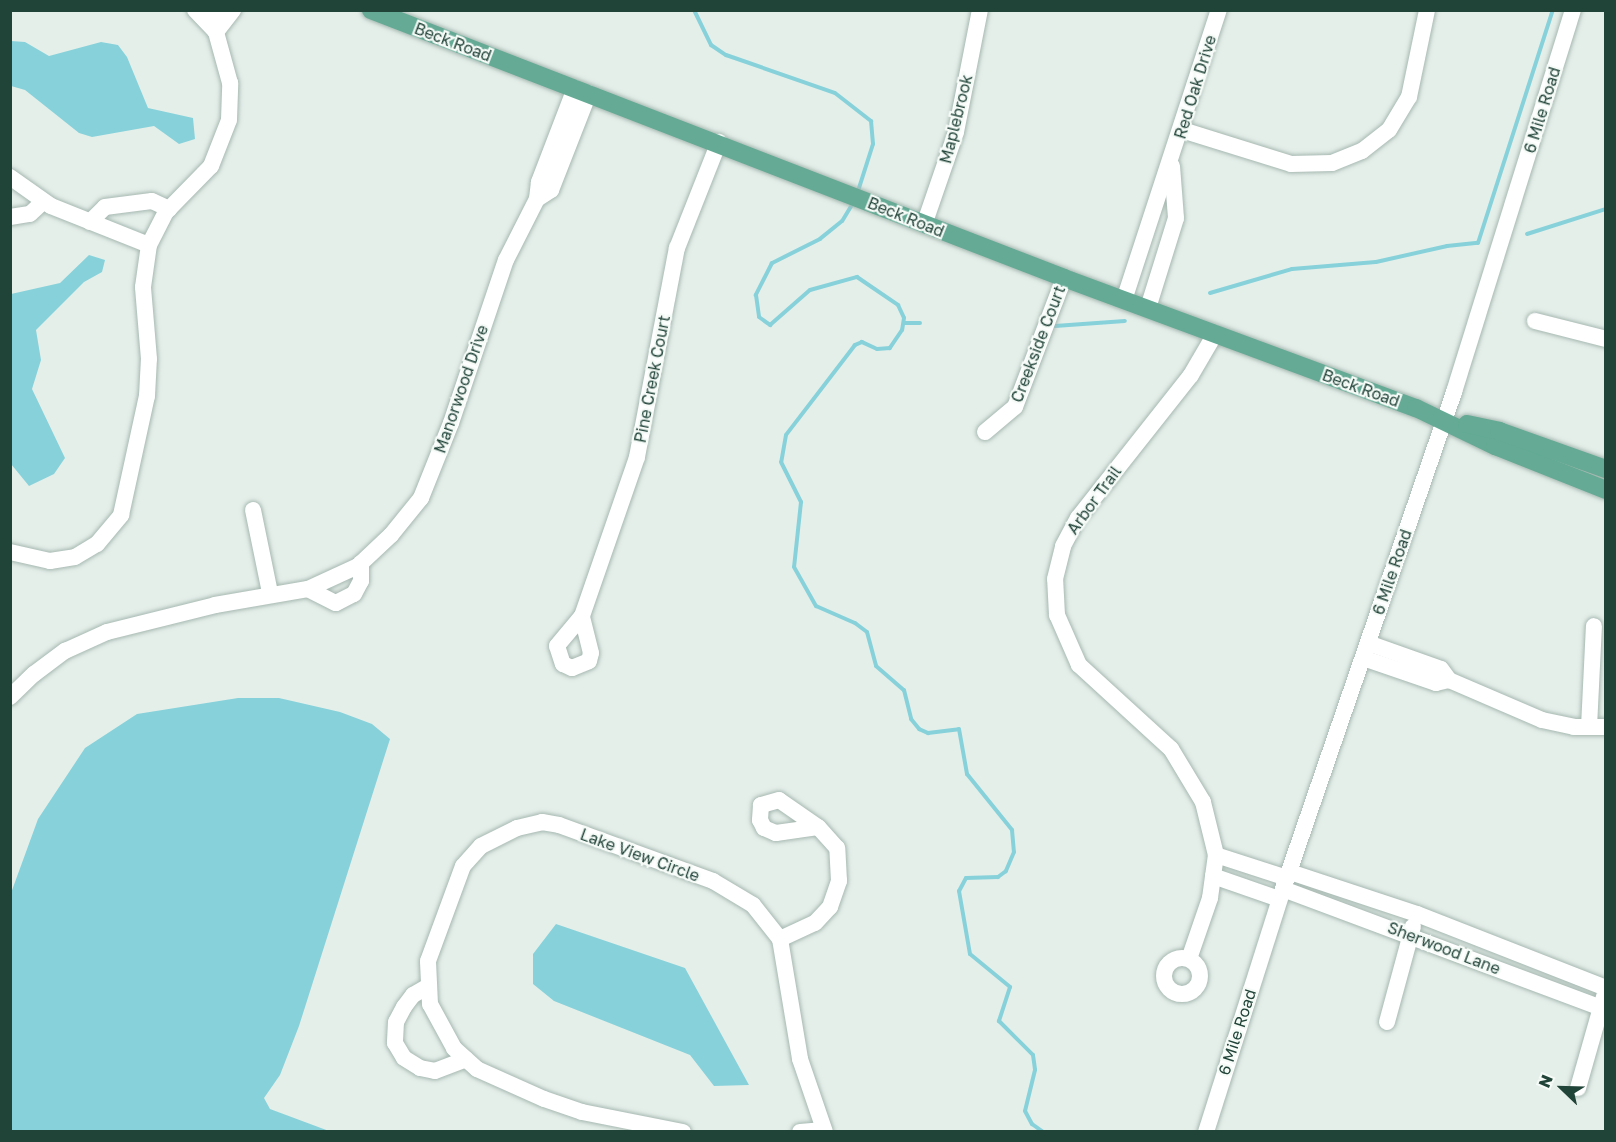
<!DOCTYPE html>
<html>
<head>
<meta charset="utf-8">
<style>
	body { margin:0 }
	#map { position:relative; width:1616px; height:1142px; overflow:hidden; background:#e5efea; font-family:"Golos Text",sans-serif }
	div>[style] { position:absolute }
	.water>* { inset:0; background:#87d2da }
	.stream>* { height:4px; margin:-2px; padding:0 2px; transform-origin:2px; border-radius:2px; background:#87d2da }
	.roads { filter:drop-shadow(0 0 2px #a6b8b1) drop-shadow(0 0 2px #a6b8b1) }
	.minor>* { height:16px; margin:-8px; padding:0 8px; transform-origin:8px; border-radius:8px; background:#fff }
	.minor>.ring { margin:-8px; padding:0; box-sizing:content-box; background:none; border:16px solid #fff; border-radius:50% }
	.major>* { height:18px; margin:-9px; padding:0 9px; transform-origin:9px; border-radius:9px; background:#64aa94 }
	span { translate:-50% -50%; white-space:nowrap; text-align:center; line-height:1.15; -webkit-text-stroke:4.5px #f6fbf8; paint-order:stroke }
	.street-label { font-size:16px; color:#214439 }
	.frame { position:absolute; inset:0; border:12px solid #214439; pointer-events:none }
	.north { position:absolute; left:1532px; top:1058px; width:60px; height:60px; -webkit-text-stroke:4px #f6fbf8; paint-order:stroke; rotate:293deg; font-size:16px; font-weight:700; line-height:24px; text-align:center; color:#214439 }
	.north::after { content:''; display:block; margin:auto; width:21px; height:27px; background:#214439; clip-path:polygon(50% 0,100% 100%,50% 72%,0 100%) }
</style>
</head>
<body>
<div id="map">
	<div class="water">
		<i style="clip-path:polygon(11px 41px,25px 42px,49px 56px,101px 42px,118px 45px,127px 57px,148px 108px,193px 118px,195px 139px,179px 144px,154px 126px,92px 137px,79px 133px,25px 90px,11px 86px)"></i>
		<i style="clip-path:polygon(89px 255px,105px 260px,102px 272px,84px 282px,36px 330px,41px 360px,32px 389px,65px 458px,54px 474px,29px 486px,11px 464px,11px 294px,60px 283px)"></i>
		<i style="clip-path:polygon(238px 698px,279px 698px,340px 712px,372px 724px,390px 739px,299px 1026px,280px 1075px,264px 1098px,270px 1109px,329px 1131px,11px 1131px,11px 893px,38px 819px,85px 748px,137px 714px)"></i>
		<i style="clip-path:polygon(556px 924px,685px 968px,749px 1085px,714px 1086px,690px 1055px,554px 1001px,533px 984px,533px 954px)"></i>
	</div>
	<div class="stream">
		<i style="left:694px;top:10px;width:39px;rotate:64deg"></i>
		<i style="left:711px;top:45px;width:18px;rotate:34deg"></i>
		<i style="left:726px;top:55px;width:115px;rotate:19.2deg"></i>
		<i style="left:835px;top:93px;width:46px;rotate:37.9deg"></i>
		<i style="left:871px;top:121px;width:23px;rotate:85deg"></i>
		<i style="left:873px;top:144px;width:52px;rotate:107.7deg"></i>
		<i style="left:853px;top:203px;width:21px;rotate:121deg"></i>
		<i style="left:842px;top:221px;width:28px;rotate:141deg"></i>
		<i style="left:820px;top:239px;width:54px;rotate:153.4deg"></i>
		<i style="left:772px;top:263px;width:36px;rotate:117deg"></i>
		<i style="left:756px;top:295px;width:22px;rotate:82deg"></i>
		<i style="left:759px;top:317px;width:14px;rotate:36deg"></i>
		<i style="left:770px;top:325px;width:53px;rotate:-41.2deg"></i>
		<i style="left:810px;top:290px;width:49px;rotate:-15.5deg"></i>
		<i style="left:857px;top:277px;width:50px;rotate:34.3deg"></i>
		<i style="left:898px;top:305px;width:14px;rotate:65deg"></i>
		<i style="left:904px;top:318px;width:12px;rotate:99deg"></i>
		<i style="left:902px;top:330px;width:22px;rotate:124deg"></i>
		<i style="left:890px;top:348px;width:13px;rotate:176deg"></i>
		<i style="left:877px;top:349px;width:17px;rotate:-155deg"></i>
		<i style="left:862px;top:342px;width:8px;rotate:157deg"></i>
		<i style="left:855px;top:345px;width:113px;rotate:127.5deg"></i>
		<i style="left:786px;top:435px;width:27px;rotate:100deg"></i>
		<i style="left:781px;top:462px;width:45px;rotate:63.4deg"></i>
		<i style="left:801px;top:502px;width:65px;rotate:96.1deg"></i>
		<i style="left:794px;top:567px;width:45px;rotate:60.6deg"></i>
		<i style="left:816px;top:606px;width:43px;rotate:23.6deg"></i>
		<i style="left:855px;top:623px;width:15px;rotate:37deg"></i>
		<i style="left:867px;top:632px;width:35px;rotate:75deg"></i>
		<i style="left:876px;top:666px;width:37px;rotate:41deg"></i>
		<i style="left:904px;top:690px;width:30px;rotate:76deg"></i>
		<i style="left:911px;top:719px;width:13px;rotate:51deg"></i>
		<i style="left:919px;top:729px;width:10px;rotate:24deg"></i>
		<i style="left:928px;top:733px;width:31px;rotate:-7deg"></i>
		<i style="left:959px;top:729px;width:46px;rotate:79.9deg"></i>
		<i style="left:967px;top:774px;width:72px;rotate:51.2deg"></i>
		<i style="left:1012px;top:830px;width:22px;rotate:85deg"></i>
		<i style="left:1014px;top:852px;width:21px;rotate:113deg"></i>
		<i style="left:1006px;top:871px;width:10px;rotate:143deg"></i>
		<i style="left:998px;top:877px;width:32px;rotate:178deg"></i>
		<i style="left:966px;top:878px;width:15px;rotate:118deg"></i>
		<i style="left:959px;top:891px;width:64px;rotate:80.1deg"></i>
		<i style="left:970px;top:954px;width:52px;rotate:39.5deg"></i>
		<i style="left:1010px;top:987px;width:36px;rotate:108deg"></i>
		<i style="left:999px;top:1021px;width:48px;rotate:45deg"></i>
		<i style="left:1033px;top:1055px;width:15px;rotate:82deg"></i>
		<i style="left:1035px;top:1070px;width:42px;rotate:103.7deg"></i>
		<i style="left:1025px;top:1111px;width:15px;rotate:62deg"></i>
		<i style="left:1032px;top:1124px;width:14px;rotate:36deg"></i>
		<i style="left:1527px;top:234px;width:83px;rotate:-17.6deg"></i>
		<i style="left:1210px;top:293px;width:85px;rotate:-16.3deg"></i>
		<i style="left:1292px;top:269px;width:84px;rotate:-4.8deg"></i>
		<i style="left:1376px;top:262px;width:73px;rotate:-12.7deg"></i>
		<i style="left:1447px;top:246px;width:31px;rotate:-6deg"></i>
		<i style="left:1478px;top:243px;width:245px;rotate:-72.2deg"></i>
		<i style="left:904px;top:323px;width:16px"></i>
		<i style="left:1055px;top:326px;width:70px;rotate:-4.1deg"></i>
	</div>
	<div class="roads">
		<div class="minor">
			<i style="left:195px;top:10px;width:30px;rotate:46deg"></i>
			<i style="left:216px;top:32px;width:28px;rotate:-52deg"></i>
			<i style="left:575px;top:88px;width:101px;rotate:111deg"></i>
			<i style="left:539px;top:182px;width:17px;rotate:97deg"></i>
			<i style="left:537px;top:199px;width:17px;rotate:-33deg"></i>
			<i style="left:551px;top:190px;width:104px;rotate:-68.6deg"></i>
			<i style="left:1182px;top:130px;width:114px;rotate:17.3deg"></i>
			<i style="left:1291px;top:164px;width:41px;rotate:-1.4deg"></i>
			<i style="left:1332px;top:163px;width:32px;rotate:-22deg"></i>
			<i style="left:1362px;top:151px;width:34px;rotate:-38deg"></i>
			<i style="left:1389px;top:130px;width:39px;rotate:-59deg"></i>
			<i style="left:1409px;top:97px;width:89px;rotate:-78.3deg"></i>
			<i style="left:10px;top:177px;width:50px;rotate:35.3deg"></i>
			<i style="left:51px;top:206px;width:105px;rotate:21.7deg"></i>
			<i style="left:10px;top:217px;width:20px;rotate:-9deg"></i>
			<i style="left:30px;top:214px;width:18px;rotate:-43deg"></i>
			<i style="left:90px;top:222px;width:21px;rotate:-45deg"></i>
			<i style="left:105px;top:207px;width:47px;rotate:-7.3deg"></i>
			<i style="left:152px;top:201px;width:19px;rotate:25deg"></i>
			<i style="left:924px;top:225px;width:98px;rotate:-71deg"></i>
			<i style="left:956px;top:132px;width:124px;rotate:-78.9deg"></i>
			<i style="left:1124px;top:300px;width:305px;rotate:-71.9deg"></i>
			<i style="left:1148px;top:308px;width:94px;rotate:-72.7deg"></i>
			<i style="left:1176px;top:218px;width:52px;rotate:-94.4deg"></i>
			<i style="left:1535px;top:321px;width:73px;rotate:14.2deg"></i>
			<i style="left:985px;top:432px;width:39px;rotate:-40deg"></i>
			<i style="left:1015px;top:407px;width:138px;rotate:-69.2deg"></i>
			<i style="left:253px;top:510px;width:85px;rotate:78.4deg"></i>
			<i style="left:10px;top:552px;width:41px;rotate:12.7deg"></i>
			<i style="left:50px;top:561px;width:25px;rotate:-9deg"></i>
			<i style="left:75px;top:557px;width:26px;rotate:-31deg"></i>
			<i style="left:97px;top:544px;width:38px;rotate:-50deg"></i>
			<i style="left:121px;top:515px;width:122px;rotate:-77.7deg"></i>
			<i style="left:147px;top:396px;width:37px;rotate:-87deg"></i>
			<i style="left:149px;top:359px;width:72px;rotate:-94.8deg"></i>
			<i style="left:143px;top:287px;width:42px;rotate:-81.9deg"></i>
			<i style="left:149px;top:245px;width:37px;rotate:-63deg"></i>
			<i style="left:166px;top:212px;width:64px;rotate:-45.6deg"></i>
			<i style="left:211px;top:166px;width:49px;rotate:-68.6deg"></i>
			<i style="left:229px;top:120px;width:37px;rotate:-88deg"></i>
			<i style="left:230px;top:83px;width:53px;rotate:-105.4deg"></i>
			<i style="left:216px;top:32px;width:22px;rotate:-93deg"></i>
			<i style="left:308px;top:589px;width:31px;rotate:27deg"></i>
			<i style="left:336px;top:603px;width:20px;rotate:-27deg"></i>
			<i style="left:354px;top:594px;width:15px;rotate:-62deg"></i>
			<i style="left:361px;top:581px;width:18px;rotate:-90deg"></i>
			<i style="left:582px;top:616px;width:39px;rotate:130deg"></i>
			<i style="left:557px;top:646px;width:19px;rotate:72deg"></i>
			<i style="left:563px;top:664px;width:10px;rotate:24deg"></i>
			<i style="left:572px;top:668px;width:18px;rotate:-22deg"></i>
			<i style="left:589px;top:661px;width:8px;rotate:-76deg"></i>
			<i style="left:591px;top:653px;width:38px;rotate:-104deg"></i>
			<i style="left:582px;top:616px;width:168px;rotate:-70.9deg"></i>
			<i style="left:637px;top:457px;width:213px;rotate:-79.2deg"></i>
			<i style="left:677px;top:248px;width:114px;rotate:-68.4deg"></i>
			<i style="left:1368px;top:643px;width:77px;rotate:19.6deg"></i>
			<i style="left:1441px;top:669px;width:14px;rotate:54deg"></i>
			<i style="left:1449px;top:680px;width:101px;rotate:23.3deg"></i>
			<i style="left:1542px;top:720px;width:33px;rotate:12deg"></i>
			<i style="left:1574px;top:727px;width:32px"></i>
			<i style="left:1363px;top:658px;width:77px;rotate:18.9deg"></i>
			<i style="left:1436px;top:683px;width:13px;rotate:-13deg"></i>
			<i style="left:10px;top:697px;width:33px;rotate:-44deg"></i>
			<i style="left:34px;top:674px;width:39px;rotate:-37deg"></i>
			<i style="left:65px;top:651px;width:46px;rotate:-24.3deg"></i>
			<i style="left:107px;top:632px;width:111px;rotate:-14deg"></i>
			<i style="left:215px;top:605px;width:94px;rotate:-9.8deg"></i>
			<i style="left:308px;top:589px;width:55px;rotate:-24.7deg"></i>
			<i style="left:358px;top:566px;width:45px;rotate:-43.2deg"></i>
			<i style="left:391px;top:535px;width:48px;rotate:-51deg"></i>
			<i style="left:421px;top:498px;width:81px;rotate:-68.2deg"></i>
			<i style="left:451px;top:423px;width:172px;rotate:-71.4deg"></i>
			<i style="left:506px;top:260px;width:68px;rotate:-63.1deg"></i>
			<i style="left:1589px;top:727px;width:101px;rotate:-87.2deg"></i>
			<i style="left:1216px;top:855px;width:75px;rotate:17.9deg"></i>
			<i style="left:1290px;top:872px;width:134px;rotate:18.3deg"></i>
			<i style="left:1417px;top:914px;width:203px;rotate:21.4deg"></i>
			<i style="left:1213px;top:876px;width:70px;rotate:19.2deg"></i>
			<i style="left:1283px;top:889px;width:345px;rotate:20.5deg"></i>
			<i style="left:780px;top:939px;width:38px;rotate:-25deg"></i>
			<i style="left:815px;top:923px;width:22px;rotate:-47deg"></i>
			<i style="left:830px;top:907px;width:28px;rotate:-71deg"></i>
			<i style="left:839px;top:881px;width:33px;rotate:-93deg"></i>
			<i style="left:837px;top:848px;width:28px;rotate:-132deg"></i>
			<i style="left:818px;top:827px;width:47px;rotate:-145.3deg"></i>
			<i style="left:779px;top:800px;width:19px;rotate:164deg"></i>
			<i style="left:761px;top:805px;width:15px;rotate:94deg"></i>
			<i style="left:760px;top:820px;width:9px;rotate:63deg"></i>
			<i style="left:764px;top:828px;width:13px;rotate:23deg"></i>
			<i style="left:776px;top:833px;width:42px;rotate:-8.1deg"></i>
			<i class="ring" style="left:1164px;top:958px;width:20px;height:20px"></i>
			<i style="left:1189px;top:959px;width:65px;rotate:-71deg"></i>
			<i style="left:1210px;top:898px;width:43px;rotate:-82.1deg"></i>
			<i style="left:1216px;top:855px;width:55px;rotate:-103.8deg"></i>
			<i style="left:1203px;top:802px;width:62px;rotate:-121.1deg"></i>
			<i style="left:1171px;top:749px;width:125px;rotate:-137.6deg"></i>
			<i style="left:1079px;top:665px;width:55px;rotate:-113.7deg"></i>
			<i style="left:1057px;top:615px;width:36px;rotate:-93deg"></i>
			<i style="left:1055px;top:579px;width:34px;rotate:-76deg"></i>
			<i style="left:1063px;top:546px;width:32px;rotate:-62deg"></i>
			<i style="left:1078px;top:518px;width:182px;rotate:-51.7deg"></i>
			<i style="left:1191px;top:375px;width:48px;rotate:-59.7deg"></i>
			<i style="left:427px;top:987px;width:16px;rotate:150deg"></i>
			<i style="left:413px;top:995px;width:15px;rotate:127deg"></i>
			<i style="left:404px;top:1007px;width:17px;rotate:118deg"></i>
			<i style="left:396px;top:1022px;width:21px;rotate:93deg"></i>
			<i style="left:395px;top:1043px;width:17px;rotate:59deg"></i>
			<i style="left:404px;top:1058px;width:19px;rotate:32deg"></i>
			<i style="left:420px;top:1068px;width:15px;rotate:11deg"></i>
			<i style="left:435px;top:1071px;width:33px;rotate:-21deg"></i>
			<i style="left:1387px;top:1022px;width:99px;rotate:-74.8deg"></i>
			<i style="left:1578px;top:1088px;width:95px;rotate:-74.1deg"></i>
			<i style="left:683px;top:1132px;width:103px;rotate:-168.8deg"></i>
			<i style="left:582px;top:1112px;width:40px;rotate:-161.1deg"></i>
			<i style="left:544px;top:1099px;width:73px;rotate:-155.9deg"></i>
			<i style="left:477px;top:1069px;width:31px;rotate:-138deg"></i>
			<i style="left:454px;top:1048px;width:50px;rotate:-118.6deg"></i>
			<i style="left:430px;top:1004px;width:43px;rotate:-92.7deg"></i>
			<i style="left:428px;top:961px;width:101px;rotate:-69.8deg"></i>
			<i style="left:463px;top:866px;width:27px;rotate:-48deg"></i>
			<i style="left:481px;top:846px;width:40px;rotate:-26.6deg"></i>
			<i style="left:517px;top:828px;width:26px;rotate:-13deg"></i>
			<i style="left:542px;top:822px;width:17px;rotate:10deg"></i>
			<i style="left:559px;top:825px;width:164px;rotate:20deg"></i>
			<i style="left:713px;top:881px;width:47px;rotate:31deg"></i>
			<i style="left:753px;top:905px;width:43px;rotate:51.5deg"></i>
			<i style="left:780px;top:939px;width:122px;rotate:80.5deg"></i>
			<i style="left:800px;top:1059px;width:77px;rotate:71.1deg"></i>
			<i style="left:800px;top:1132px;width:24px;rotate:-5deg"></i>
			<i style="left:1206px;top:1132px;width:255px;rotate:-72.4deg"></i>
			<i style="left:1283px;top:889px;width:526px;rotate:-71.01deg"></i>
			<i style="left:1454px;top:392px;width:400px;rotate:-72.7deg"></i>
		</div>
		<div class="major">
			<i style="left:371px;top:10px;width:743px;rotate:21.14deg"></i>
			<i style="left:1064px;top:278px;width:375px;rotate:20.3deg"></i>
			<i style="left:1416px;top:408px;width:88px;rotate:25.7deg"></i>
			<i style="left:1495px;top:446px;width:119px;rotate:21.6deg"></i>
			<i style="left:1467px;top:424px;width:33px;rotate:12deg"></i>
			<i style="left:1499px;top:431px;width:114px;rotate:19.6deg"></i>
		</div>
	</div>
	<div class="street-label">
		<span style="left:453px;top:42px;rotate:21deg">Beck Road</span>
		<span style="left:1195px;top:87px;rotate:-73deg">Red Oak Drive</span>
		<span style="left:1542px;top:110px;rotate:-73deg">6 Mile Road</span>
		<span style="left:956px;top:119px;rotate:-76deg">Maplebrook</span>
		<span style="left:906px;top:217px;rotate:22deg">Beck Road</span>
		<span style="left:1038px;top:344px;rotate:-69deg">Creekside Court</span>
		<span style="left:652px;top:379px;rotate:-79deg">Pine Creek Court</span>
		<span style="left:1361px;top:388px;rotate:20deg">Beck Road</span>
		<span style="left:461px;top:389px;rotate:-71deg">Manorwood Drive</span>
		<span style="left:1094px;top:500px;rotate:-54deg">Arbor Trail</span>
		<span style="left:1392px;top:572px;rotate:-71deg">6 Mile Road</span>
		<span style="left:640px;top:855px;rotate:20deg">Lake View Circle</span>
		<span style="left:1444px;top:948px;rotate:21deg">Sherwood Lane</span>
		<span style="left:1237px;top:1032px;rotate:-72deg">6 Mile Road</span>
	</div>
	<div class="frame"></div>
	<div class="north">N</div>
</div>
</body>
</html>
